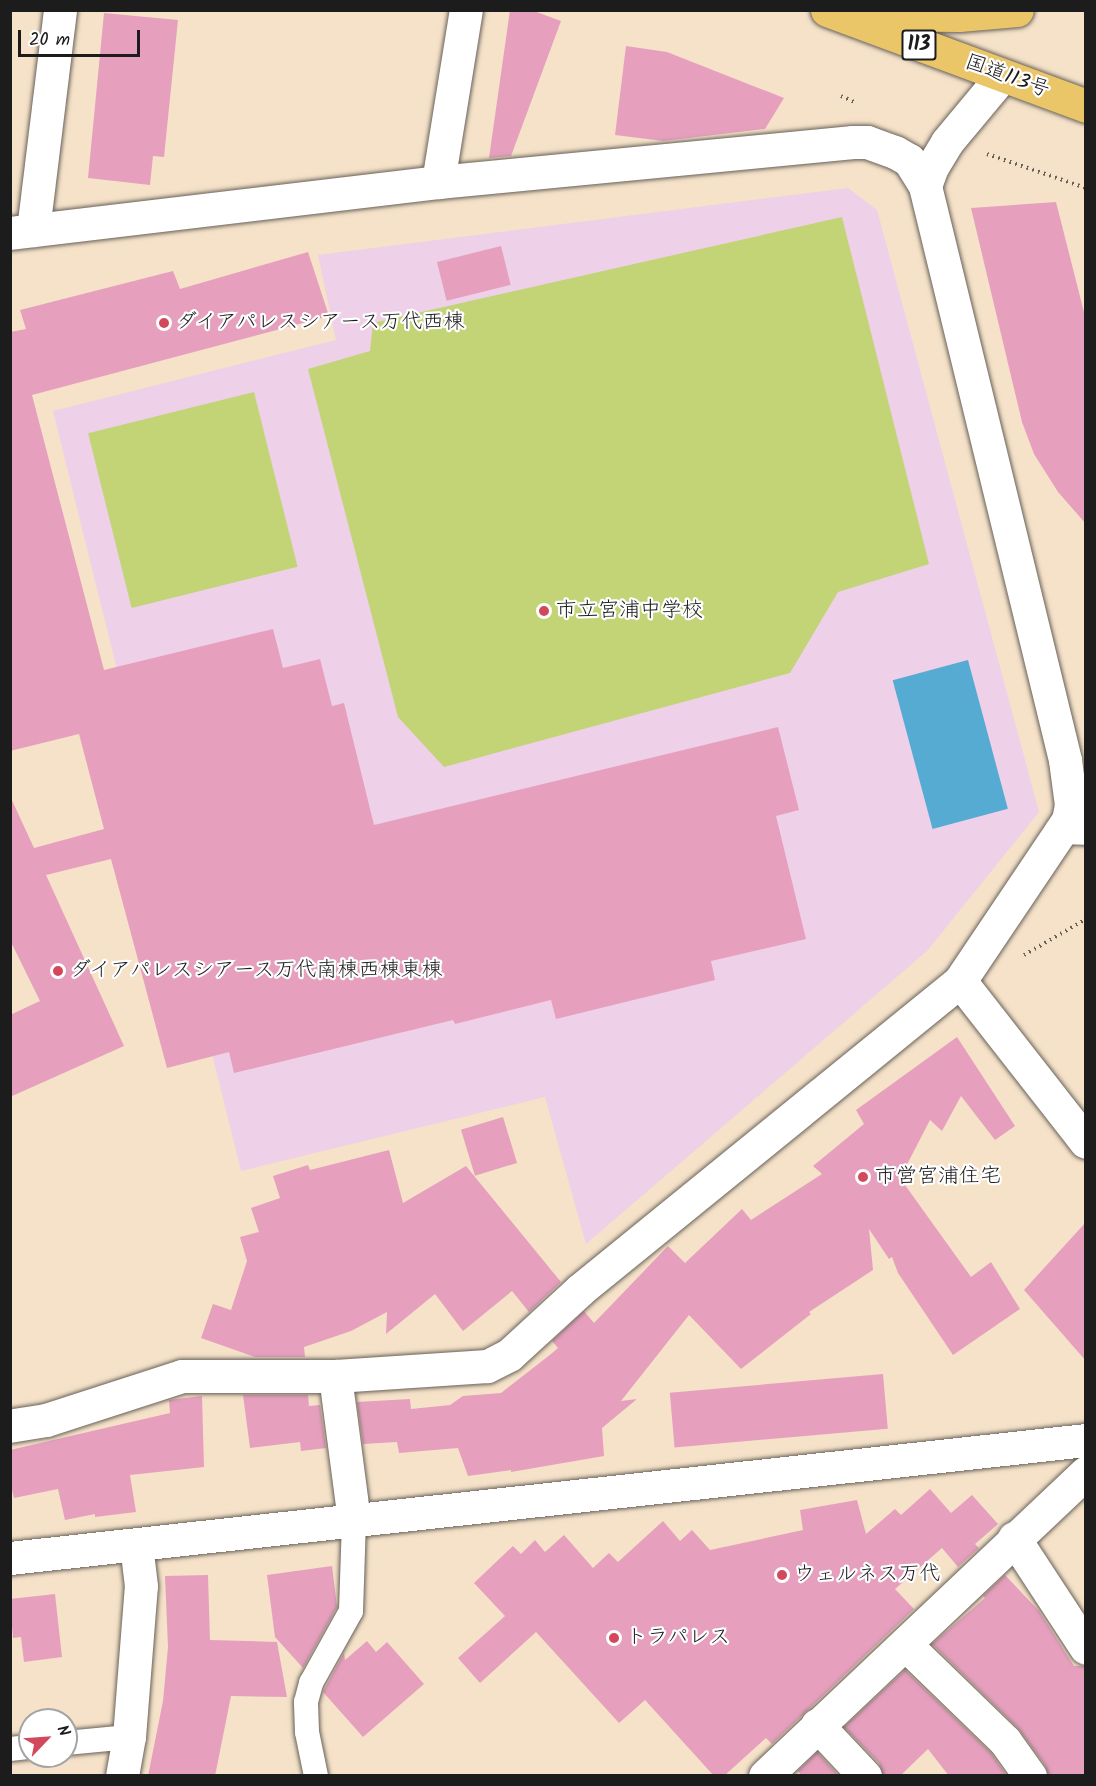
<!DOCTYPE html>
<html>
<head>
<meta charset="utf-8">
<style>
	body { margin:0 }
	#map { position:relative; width:1096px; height:1786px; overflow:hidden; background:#f5e2c9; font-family:Kalam,"Klee One",sans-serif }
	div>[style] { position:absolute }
	.built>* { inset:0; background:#eed0e8 }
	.green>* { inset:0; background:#c2d476; transform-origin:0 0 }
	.water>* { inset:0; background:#55abd2; transform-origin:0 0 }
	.building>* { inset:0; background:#e6a0be; transform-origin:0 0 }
	.path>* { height:4px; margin-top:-2px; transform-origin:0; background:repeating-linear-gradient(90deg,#686159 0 1.5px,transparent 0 6px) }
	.roads { filter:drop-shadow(0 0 2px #686159) drop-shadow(0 0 2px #686159) }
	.service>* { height:24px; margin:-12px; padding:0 12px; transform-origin:12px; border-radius:12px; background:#fff }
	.minor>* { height:33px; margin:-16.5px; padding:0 16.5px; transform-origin:16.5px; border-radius:16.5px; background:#fff }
	.trunk>* { height:33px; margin:-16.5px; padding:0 16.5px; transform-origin:16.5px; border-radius:16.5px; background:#ebc669 }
	.dots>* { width:16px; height:16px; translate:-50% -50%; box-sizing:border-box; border:3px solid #fff; border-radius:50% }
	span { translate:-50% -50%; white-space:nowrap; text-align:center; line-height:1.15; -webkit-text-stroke:4.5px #fff; paint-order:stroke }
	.shield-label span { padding:2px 4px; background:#fff; border:2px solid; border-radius:4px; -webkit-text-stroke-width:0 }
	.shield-label { font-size:20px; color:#1c1c1c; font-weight:700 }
	.street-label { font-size:21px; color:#1c1c1c }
	.poi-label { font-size:21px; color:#1c1c1c }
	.left { translate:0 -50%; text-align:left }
	.frame { position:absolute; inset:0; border:12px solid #1c1c1c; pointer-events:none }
	.north { position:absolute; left:18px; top:1708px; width:60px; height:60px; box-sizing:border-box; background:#fff; border:2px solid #a4a4a4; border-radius:50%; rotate:65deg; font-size:16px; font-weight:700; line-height:24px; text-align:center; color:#1c1c1c }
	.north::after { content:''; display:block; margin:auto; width:21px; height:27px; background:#d1495b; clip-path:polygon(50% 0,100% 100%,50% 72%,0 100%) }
	.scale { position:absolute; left:18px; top:30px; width:122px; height:27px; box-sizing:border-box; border:3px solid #1c1c1c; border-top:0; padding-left:8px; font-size:18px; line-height:21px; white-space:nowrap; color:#1c1c1c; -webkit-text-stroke:4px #fff; paint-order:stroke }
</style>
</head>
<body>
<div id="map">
	<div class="built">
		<i style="clip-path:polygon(848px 188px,877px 210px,1039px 812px,927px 951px,586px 1244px,545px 1097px,241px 1171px,53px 411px,336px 340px,318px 255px)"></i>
	</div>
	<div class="green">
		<i style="clip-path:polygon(842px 217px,929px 564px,838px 592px,790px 673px,444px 767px,398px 717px,308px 369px,370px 351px,373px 323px)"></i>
		<i style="left:254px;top:392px;width:180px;height:171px;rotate:76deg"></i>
	</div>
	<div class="water">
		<i style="left:968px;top:660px;width:154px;height:78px;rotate:75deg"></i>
	</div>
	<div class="building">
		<i style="clip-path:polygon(510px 10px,531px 10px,561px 21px,511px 156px,489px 158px)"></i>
		<i style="clip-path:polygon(104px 13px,178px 20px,164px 157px,153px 156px,150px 185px,88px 178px)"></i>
		<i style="clip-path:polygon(626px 46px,667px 52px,784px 98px,765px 129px,663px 141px,615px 135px)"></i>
		<i style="clip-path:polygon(1056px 202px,1086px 320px,1086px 524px,1058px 492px,1034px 454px,1022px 422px,971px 208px)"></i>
		<i style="left:501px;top:246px;width:40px;height:66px;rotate:76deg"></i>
		<i style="clip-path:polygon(308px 252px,329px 316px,32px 395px,104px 670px,273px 629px,283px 668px,320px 659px,332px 706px,344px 703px,374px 825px,778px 727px,799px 810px,776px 816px,806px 939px,711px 961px,715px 980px,556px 1019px,551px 1000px,455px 1024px,453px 1020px,234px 1073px,229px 1052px,167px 1068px,111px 859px,46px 875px,124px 1046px,10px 1097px,10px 1015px,40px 1001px,10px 940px,10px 796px,34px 848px,104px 829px,79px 734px,10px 751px,10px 332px,26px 329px,20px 310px,173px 271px,180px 289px)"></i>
		<i style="clip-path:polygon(957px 1037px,1015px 1126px,995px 1140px,961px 1096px,942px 1131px,930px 1120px,900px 1178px,971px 1277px,991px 1262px,1020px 1309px,953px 1355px,898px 1273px,892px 1257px,889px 1259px,869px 1229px,873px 1270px,809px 1312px,811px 1314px,741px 1369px,689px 1315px,621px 1401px,637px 1399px,602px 1428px,604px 1456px,511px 1472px,511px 1470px,468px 1476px,458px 1448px,399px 1453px,397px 1442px,363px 1444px,357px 1402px,410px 1399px,411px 1409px,450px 1405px,463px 1396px,501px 1393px,551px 1354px,558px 1348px,552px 1341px,584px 1311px,594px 1323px,668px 1246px,685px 1263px,742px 1209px,751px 1220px,822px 1174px,813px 1166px,864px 1124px,856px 1110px)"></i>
		<i style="left:503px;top:1117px;width:48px;height:44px;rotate:73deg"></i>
		<i style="clip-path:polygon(389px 1150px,403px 1203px,466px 1166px,561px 1282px,529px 1312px,512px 1291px,463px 1331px,435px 1294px,386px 1334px,387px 1312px,351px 1331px,304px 1347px,305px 1357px,255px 1357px,201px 1338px,213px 1304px,231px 1310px,247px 1261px,240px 1237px,259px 1232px,251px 1208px,280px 1198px,273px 1176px,308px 1165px,310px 1170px)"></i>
		<i style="clip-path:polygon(1086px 1222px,1086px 1361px,1024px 1290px)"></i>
		<i style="left:883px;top:1374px;width:55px;height:214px;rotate:85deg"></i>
		<i style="clip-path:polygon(243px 1395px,308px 1395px,309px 1406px,320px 1405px,326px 1448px,301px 1451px,300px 1442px,250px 1448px)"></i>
		<i style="clip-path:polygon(202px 1396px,204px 1467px,130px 1475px,136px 1512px,95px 1517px,95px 1514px,65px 1520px,58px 1489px,14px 1498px,10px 1482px,10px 1450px,170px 1413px,169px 1400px)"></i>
		<i style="clip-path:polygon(930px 1489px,951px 1513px,972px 1495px,998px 1524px,975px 1544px,979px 1548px,958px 1567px,942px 1548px,895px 1589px,914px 1609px,772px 1744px,766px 1738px,724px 1776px,714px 1776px,645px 1700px,619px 1723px,536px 1632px,480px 1683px,458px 1658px,505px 1616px,474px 1583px,513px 1546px,521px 1554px,535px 1540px,545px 1552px,564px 1535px,593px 1568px,609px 1553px,618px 1562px,663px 1521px,680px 1541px,692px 1530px,710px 1550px,803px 1530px,800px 1510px,857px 1500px,866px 1534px,895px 1509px,901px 1515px)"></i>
		<i style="clip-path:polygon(332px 1566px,337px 1607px,303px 1668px,275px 1637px,267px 1575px)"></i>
		<i style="clip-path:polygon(208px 1575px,210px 1640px,277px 1642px,287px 1697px,231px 1696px,215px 1776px,148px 1776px,163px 1701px,168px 1647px,165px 1576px)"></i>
		<i style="clip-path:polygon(1005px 1575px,1039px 1611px,1074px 1666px,1086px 1666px,1086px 1776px,1049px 1776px,1045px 1765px,1018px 1728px,932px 1644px,985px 1598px,983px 1596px)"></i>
		<i style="clip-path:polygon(55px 1594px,62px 1657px,24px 1662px,21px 1637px,13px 1638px,10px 1599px)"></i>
		<i style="clip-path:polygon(367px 1641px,376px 1652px,387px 1642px,424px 1684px,363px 1737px,323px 1692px,344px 1653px,345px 1660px)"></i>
		<i style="clip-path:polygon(905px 1670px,991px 1753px,1007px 1776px,949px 1776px,928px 1749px,900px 1776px,883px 1776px,879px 1763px,844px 1727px)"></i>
		<i style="clip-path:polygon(817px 1752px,839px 1776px,802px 1776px,798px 1771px)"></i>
	</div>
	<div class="path">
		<i style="left:841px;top:96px;width:17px;rotate:24deg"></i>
		<i style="left:987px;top:154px;width:105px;rotate:19deg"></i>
		<i style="left:1024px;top:955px;width:72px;rotate:-30.1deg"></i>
	</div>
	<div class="roads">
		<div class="service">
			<i style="left:1060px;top:832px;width:26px;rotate:2deg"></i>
			<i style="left:66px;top:1743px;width:63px;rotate:-5.4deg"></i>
			<i style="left:10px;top:1749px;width:20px;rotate:-6deg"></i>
			<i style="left:316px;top:1776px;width:45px;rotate:-101.6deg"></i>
			<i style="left:307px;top:1732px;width:30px;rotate:-92deg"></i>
			<i style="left:306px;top:1702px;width:20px;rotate:-75deg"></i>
			<i style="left:311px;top:1683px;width:82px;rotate:-60.9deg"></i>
			<i style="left:351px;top:1611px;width:90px;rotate:-88.1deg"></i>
		</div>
		<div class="minor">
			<i style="left:438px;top:182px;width:174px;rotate:-80.8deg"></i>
			<i style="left:925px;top:186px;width:20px;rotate:-70deg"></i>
			<i style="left:932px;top:167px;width:29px;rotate:-59deg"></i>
			<i style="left:947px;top:142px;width:86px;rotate:-50.2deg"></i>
			<i style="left:33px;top:230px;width:222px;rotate:-83deg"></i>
			<i style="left:10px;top:233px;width:431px;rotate:-6.8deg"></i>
			<i style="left:438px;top:182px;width:417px;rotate:-5.5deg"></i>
			<i style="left:853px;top:142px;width:14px"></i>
			<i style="left:867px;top:142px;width:30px;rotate:20deg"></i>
			<i style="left:895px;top:152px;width:16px;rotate:30deg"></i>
			<i style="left:909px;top:160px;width:31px;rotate:58deg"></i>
			<i style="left:925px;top:186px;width:591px;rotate:76.29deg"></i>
			<i style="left:1065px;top:760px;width:45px;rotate:82.4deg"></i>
			<i style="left:1071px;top:805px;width:15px;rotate:101deg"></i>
			<i style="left:1068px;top:820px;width:14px;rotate:124deg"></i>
			<i style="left:1060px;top:832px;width:179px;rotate:123.9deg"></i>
			<i style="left:960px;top:981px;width:490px;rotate:140.9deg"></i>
			<i style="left:580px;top:1290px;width:96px;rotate:137.5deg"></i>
			<i style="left:509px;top:1355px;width:25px;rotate:153deg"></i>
			<i style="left:487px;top:1366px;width:152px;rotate:176.2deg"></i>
			<i style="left:335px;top:1376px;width:153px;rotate:180deg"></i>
			<i style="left:182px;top:1376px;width:143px;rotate:162.1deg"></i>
			<i style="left:46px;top:1420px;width:36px;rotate:171deg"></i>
			<i style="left:960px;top:981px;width:204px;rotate:52deg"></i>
			<i style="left:335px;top:1376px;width:146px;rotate:82.5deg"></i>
			<i style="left:1014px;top:1538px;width:131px;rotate:56.8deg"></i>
			<i style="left:10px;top:1558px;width:1082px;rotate:-6.26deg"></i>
			<i style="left:905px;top:1644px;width:139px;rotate:44.1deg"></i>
			<i style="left:1005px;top:1741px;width:43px;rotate:54.5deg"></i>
			<i style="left:817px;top:1725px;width:70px;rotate:46.7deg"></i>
			<i style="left:122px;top:1776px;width:40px;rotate:-80deg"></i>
			<i style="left:129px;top:1737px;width:151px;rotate:-85.5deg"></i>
			<i style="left:141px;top:1586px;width:42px;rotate:-96.8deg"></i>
			<i style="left:765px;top:1776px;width:442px;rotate:-43.4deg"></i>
		</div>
		<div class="trunk">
			<i style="left:827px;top:10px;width:276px;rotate:20.3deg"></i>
			<i style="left:859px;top:14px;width:100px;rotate:0.6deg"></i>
			<i style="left:959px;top:15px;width:58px;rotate:-4.9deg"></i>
		</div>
	</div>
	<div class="dots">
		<i style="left:164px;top:323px;background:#d1495b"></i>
		<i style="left:544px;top:611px;background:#d1495b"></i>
		<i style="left:58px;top:971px;background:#d1495b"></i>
		<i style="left:863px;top:1177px;background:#d1495b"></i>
		<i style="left:782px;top:1575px;background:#d1495b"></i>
		<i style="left:614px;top:1638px;background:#d1495b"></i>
	</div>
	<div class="shield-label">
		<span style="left:919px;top:45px">113</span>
	</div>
	<div class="street-label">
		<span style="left:1007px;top:77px;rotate:20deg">国道113号</span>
	</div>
	<div class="poi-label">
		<span class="left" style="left:176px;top:323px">ダイアパレスシアース万代西棟</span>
		<span class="left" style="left:556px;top:611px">市立宮浦中学校</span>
		<span class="left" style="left:70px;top:971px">ダイアパレスシアース万代南棟西棟東棟</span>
		<span class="left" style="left:875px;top:1177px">市営宮浦住宅</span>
		<span class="left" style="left:794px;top:1575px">ウェルネス万代</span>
		<span class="left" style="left:626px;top:1638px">トラパレス</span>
	</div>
	<div class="frame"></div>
	<div class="north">N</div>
	<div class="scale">20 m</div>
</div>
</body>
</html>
